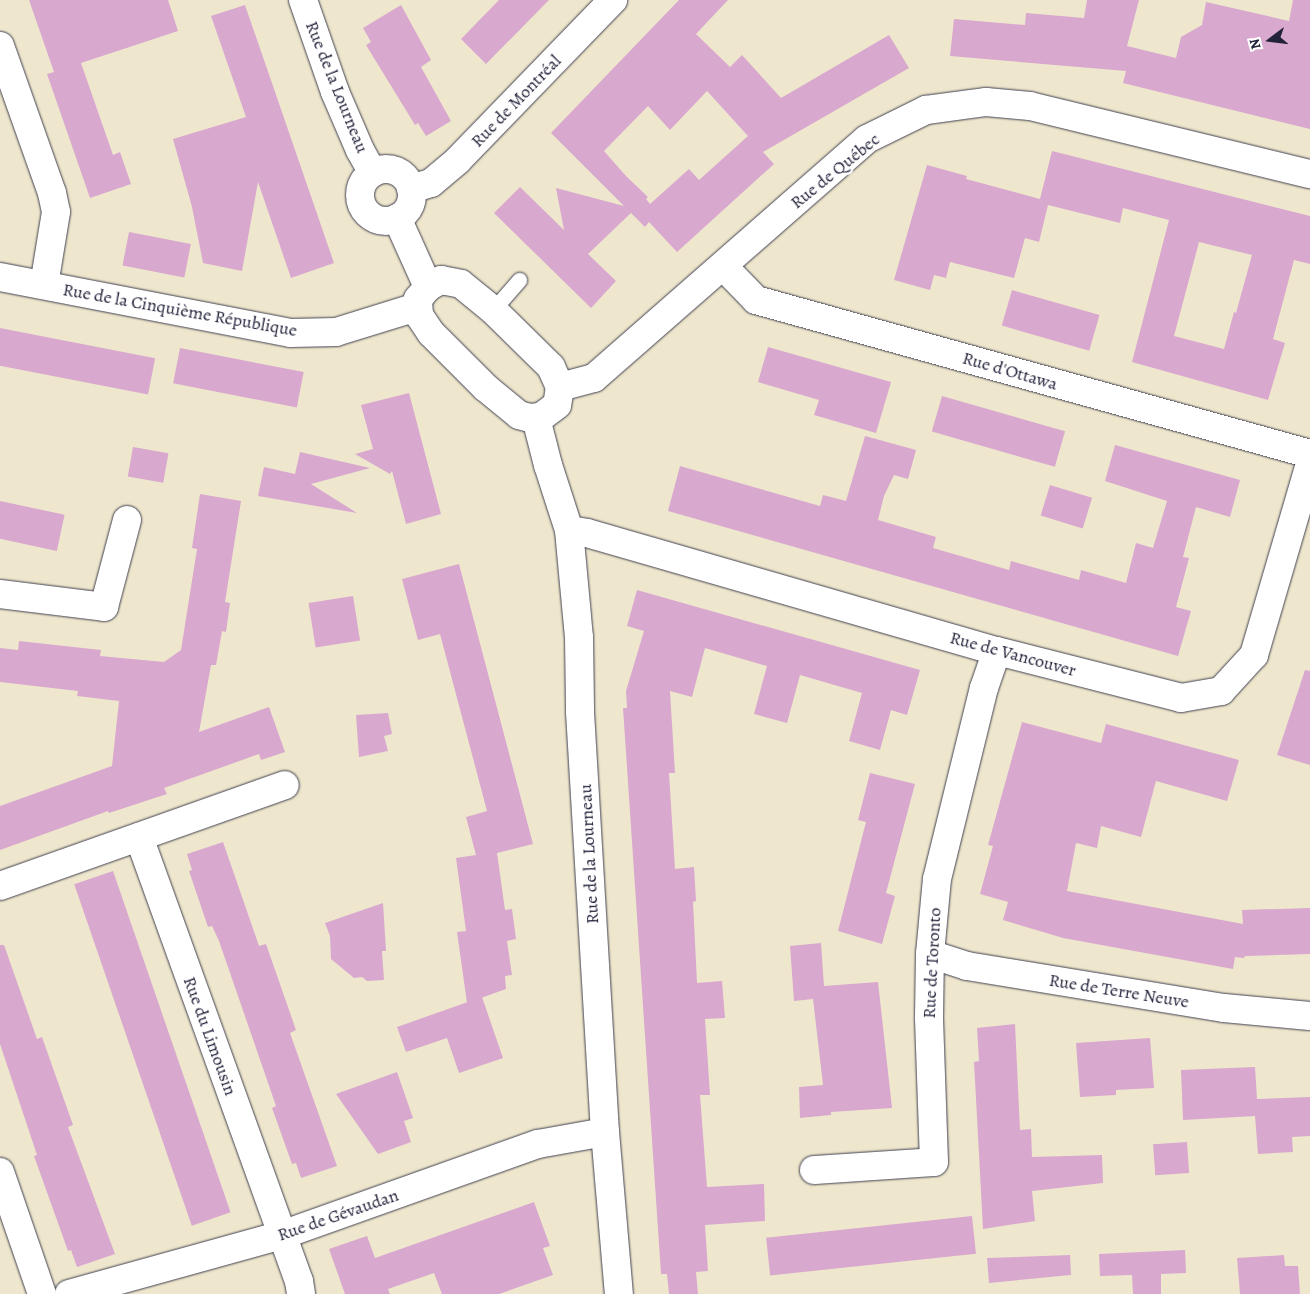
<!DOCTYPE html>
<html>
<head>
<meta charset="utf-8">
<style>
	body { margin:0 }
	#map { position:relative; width:1310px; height:1294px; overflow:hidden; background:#efe7cd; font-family:Alegreya,serif }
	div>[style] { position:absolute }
	.building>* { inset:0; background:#d8a8cf; transform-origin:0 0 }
	.roads { filter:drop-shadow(0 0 1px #414051) drop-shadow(0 0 1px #414051) }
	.service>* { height:15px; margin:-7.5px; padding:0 7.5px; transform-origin:7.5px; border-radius:7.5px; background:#fff }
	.minor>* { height:28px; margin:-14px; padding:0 14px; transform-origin:14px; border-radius:14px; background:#fff }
	.tertiary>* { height:28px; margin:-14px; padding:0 14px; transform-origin:14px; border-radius:14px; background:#fff }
	.tertiary>.ring { margin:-14px; padding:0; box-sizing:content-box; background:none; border:28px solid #fff; border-radius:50% }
	span { translate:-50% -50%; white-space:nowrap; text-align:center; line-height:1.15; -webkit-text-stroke:5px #fff; paint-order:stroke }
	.street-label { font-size:18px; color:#22223b }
	.north { position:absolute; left:1245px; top:15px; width:50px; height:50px; -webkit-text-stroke:4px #fff; paint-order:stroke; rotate:255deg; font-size:14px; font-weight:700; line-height:20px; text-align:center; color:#22223b }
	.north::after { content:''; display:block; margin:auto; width:18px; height:22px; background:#22223b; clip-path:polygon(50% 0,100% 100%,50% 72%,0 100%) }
</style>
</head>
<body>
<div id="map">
	<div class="building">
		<i style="clip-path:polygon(29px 0,168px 0,178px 31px,81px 63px,113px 155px,120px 152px,131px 184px,90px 198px,47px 74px,54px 72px)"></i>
		<i style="clip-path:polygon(499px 0,549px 0,486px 64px,461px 39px)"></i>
		<i style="clip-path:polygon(evenodd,679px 0,728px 0,696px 34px,730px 67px,742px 55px,781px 98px,889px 35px,909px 68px,763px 152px,774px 164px,677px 252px,649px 222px,645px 227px,631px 213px,588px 254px,616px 281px,591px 308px,494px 213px,520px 187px,564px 230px,556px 188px,624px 206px,551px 133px,679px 0,707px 91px,748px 136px,699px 180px,689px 169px,650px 204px,646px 199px,648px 197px,626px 176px,604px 151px,648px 106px,670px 130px,707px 91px)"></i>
		<i style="clip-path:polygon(1087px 0,1139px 0,1127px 46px,1176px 58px,1181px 37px,1202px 25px,1206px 2px,1289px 21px,1293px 0,1310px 0,1310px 129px,1123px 83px,1126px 71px,950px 56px,954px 19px,1025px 25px,1026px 13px,1084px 18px)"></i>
		<i style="clip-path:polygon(245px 5px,334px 263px,291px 278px,258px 182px,242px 271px,203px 263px,192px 207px,173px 139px,246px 117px,211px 16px)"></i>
		<i style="clip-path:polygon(401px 5px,431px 60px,421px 67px,451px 121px,426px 136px,418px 123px,415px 125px,366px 45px,371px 42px,363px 28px)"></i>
		<i style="clip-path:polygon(evenodd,1052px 151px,1310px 216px,1310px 264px,1294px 260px,1273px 339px,1285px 343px,1268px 400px,1132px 362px,1169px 220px,1123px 208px,1120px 223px,1048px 205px,1039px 242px,1025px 238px,1014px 278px,950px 262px,946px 278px,934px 275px,930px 290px,894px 280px,927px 165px,967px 176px,966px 179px,1040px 199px,1052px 151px,1199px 242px,1252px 255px,1236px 313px,1234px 312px,1224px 349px,1174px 336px,1199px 242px)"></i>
		<i style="left:129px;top:232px;width:63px;height:34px;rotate:11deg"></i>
		<i style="left:1012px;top:290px;width:91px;height:37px;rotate:16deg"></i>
		<i style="left:0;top:328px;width:158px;height:37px;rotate:11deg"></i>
		<i style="clip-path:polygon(768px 347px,891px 382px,876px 433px,814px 415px,819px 400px,758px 382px)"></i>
		<i style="left:180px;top:348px;width:126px;height:36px;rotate:11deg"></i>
		<i style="clip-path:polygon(409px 393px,441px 514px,406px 524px,392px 471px,390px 474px,355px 454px,373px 449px,361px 405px)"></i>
		<i style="left:942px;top:396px;width:128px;height:37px;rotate:16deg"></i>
		<i style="clip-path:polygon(865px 436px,916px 450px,908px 479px,894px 475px,884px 496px,878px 520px,936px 537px,933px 548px,1009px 570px,1011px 561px,1079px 580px,1081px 570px,1126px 583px,1136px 543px,1153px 548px,1167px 501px,1105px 481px,1115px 445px,1240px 480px,1230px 517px,1196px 507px,1183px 557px,1189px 558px,1176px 607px,1191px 611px,1178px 656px,668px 511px,680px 466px,820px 506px,823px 495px,846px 501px)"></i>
		<i style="left:133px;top:447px;width:36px;height:30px;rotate:10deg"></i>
		<i style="clip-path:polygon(300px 452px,370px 468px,311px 484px,357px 513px,258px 496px,264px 467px,295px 474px)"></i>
		<i style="left:1050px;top:485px;width:44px;height:32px;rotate:17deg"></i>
		<i style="clip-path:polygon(200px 494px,241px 501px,225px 602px,230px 603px,226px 632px,222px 631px,216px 665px,211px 665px,199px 732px,269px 707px,285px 752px,261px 760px,259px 754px,164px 788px,167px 794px,109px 813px,108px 811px,0 850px,0 806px,112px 766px,119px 701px,77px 696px,78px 691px,0 682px,0 648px,18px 650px,19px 641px,101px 650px,100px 656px,164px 662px,181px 650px,197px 549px,192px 548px)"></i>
		<i style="left:0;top:501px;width:66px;height:37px;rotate:12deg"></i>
		<i style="clip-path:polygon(459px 564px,533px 844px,497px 853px,505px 910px,512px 909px,516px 939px,507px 941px,512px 975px,505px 976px,506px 989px,467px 1003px,457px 932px,466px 931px,456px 858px,476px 855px,466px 817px,487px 811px,440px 634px,418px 640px,402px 579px)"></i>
		<i style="clip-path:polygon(637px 590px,920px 670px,907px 715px,891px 710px,880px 750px,849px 741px,862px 693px,800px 675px,787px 723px,754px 714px,767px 666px,705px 648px,692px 697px,670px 691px,675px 773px,669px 773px,675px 869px,694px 867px,696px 901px,693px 902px,697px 983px,722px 981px,725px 1018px,705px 1019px,710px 1095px,700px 1095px,707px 1187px,764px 1184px,765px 1221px,705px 1225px,708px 1271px,696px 1272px,698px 1294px,669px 1294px,667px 1274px,661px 1274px,623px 708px,627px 708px,626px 691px,644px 631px,627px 626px)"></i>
		<i style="left:353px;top:596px;width:45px;height:45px;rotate:81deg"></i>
		<i style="clip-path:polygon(1305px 670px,1310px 671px,1310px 765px,1277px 755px)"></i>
		<i style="clip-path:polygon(388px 713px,392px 734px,384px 736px,388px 751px,359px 757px,356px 715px)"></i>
		<i style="clip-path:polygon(1022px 722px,1101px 743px,1106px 724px,1239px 760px,1227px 801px,1156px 781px,1141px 837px,1101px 826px,1097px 848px,1076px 843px,1067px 891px,1243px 924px,1242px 910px,1310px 908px,1310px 954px,1245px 956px,1244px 958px,1235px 957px,1233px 969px,1063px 938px,1003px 920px,1008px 902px,980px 894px,993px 846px,988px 845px)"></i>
		<i style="clip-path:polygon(870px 773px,915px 784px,886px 893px,895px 896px,882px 944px,838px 931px,866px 822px,858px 820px)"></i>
		<i style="clip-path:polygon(223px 842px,259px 946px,266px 944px,296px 1030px,290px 1033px,337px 1166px,301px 1178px,296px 1163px,292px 1164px,272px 1108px,276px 1106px,219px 941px,212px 926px,208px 927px,189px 871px,192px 870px,187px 854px)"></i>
		<i style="left:113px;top:871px;width:361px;height:41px;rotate:71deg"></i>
		<i style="clip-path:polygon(383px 903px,386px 951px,382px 951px,384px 980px,367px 981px,362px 977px,354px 978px,331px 959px,330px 936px,325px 923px)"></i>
		<i style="clip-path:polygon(821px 943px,824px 986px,878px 982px,892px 1108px,831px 1112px,831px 1115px,800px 1118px,799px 1087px,823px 1085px,813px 999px,794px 1001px,790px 946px)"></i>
		<i style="clip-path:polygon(0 945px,4px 945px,37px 1039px,42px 1037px,73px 1125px,68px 1127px,115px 1254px,77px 1267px,71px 1250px,68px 1251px,34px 1156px,37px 1155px,0 1044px)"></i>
		<i style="clip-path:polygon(482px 997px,503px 1058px,459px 1073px,447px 1038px,406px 1052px,397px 1027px)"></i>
		<i style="clip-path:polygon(1015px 1024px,1020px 1130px,1031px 1129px,1032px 1157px,1102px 1155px,1103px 1183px,1032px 1191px,1035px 1221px,983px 1229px,974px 1062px,979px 1061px,977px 1028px)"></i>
		<i style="clip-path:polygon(1150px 1038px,1154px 1088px,1116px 1090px,1116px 1095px,1080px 1097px,1076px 1043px)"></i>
		<i style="clip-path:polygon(1255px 1067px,1257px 1099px,1310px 1097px,1310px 1136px,1292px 1137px,1293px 1152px,1258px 1154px,1255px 1116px,1183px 1120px,1181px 1070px)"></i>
		<i style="clip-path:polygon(397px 1072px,413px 1118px,404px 1121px,411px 1142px,378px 1154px,336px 1094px)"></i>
		<i style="left:1187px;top:1142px;width:31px;height:34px;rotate:86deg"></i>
		<i style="clip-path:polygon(534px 1202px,550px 1246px,543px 1248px,553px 1275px,499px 1294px,442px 1294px,434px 1273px,388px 1289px,390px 1294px,345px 1294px,329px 1249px,367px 1236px,375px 1258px)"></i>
		<i style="left:972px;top:1216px;width:38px;height:207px;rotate:84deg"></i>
		<i style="clip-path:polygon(1185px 1250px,1186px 1273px,1161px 1274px,1161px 1294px,1133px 1294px,1132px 1275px,1100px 1276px,1099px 1254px)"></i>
		<i style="clip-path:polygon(1070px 1255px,1071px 1275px,989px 1283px,987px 1258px)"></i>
		<i style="clip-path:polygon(1284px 1255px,1285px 1266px,1298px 1266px,1300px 1294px,1240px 1294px,1237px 1258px)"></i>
	</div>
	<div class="roads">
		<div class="service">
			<i style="left:493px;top:310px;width:40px;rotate:-49deg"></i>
		</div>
		<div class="minor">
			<i style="left:0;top:46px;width:156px;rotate:70.5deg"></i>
			<i style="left:52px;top:193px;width:19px;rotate:78deg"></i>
			<i style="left:56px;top:212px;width:74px;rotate:99.3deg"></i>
			<i style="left:411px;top:189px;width:21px;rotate:-17deg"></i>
			<i style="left:431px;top:183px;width:35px;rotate:-40deg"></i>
			<i style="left:458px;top:160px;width:223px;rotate:-45.9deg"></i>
			<i style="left:723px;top:266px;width:47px;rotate:45.9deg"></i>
			<i style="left:756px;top:300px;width:575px;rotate:15.53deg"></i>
			<i style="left:0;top:277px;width:296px;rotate:10.9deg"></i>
			<i style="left:291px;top:333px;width:45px;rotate:-1.3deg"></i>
			<i style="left:336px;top:332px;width:85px;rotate:-17.2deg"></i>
			<i style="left:560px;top:387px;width:35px;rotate:-15deg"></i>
			<i style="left:594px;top:378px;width:363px;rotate:-41.2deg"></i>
			<i style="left:867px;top:139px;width:66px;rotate:-26.2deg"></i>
			<i style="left:926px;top:110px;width:61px;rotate:-7.6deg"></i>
			<i style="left:986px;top:102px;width:44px;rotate:5.2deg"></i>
			<i style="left:1030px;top:106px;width:288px;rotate:13.7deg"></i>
			<i style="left:569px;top:530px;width:18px;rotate:9deg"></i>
			<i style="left:587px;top:533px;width:427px;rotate:16.1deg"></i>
			<i style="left:997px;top:651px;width:190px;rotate:14.3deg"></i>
			<i style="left:1181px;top:698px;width:41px;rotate:-9.9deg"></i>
			<i style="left:1221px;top:691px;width:49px;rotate:-47.5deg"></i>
			<i style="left:1254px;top:655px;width:199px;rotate:-73.7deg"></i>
			<i style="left:0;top:594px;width:105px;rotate:7.1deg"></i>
			<i style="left:104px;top:607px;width:90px;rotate:-75.2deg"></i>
			<i style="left:139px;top:837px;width:472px;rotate:70.2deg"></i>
			<i style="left:299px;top:1281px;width:13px;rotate:81deg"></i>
			<i style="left:0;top:886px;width:302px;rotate:-19.5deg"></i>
			<i style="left:930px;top:954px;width:39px;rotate:18deg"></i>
			<i style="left:967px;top:966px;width:260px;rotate:9.3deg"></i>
			<i style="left:1224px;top:1008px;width:86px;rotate:5.3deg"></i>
			<i style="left:814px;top:1170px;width:120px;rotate:-3.8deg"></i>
			<i style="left:934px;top:1162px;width:145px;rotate:-92deg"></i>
			<i style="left:929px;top:1017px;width:63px;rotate:-89.1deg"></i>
			<i style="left:930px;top:954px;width:75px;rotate:-84.7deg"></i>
			<i style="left:937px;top:879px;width:197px;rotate:-76.2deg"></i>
			<i style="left:984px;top:688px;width:39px;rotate:-71deg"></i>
			<i style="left:0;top:1172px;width:129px;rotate:71deg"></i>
			<i style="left:69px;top:1294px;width:221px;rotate:-15.5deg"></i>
			<i style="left:282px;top:1235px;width:272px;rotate:-19.6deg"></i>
			<i style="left:538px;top:1144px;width:68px;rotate:-10.2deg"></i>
		</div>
		<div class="tertiary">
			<i style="left:303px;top:0;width:97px;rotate:70.8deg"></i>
			<i style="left:335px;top:92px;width:63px;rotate:66.7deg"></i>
			<i style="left:360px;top:150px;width:26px;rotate:61deg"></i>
			<i class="ring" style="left:360px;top:169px;width:24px;height:24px"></i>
			<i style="left:397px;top:218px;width:76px;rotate:65.8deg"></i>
			<i style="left:441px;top:280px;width:20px;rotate:11deg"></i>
			<i style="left:461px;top:284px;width:41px;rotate:39.1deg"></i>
			<i style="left:493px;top:310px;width:81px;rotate:44.5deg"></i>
			<i style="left:551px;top:367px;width:22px;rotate:66deg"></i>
			<i style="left:560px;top:387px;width:18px;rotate:99deg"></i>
			<i style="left:557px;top:405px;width:20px;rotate:143deg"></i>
			<i style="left:541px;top:417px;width:11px;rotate:175deg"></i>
			<i style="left:530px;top:418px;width:11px;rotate:-165deg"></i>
			<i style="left:519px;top:415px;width:43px;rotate:-140.7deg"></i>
			<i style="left:486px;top:388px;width:78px;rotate:-135deg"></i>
			<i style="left:431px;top:333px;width:22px;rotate:-124deg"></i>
			<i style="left:419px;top:315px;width:16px;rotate:-94deg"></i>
			<i style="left:418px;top:299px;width:16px;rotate:-50deg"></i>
			<i style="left:428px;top:287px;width:15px;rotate:-28deg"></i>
			<i style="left:536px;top:418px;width:49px;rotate:75.7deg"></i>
			<i style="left:548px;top:465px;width:68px;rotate:72.1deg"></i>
			<i style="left:569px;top:530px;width:107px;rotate:84.7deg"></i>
			<i style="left:579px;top:637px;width:75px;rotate:89.2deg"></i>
			<i style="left:580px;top:712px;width:421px;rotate:86.6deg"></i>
			<i style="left:605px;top:1132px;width:163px;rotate:85.1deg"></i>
		</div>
	</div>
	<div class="street-label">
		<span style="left:337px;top:87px;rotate:68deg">Rue de la Lourneau</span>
		<span style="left:516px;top:101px;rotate:-46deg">Rue de Montréal</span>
		<span style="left:835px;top:171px;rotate:-39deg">Rue de Québec</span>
		<span style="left:180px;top:310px;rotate:10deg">Rue de la Cinquième République</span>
		<span style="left:1010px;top:371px;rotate:16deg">Rue d'Ottawa</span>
		<span style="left:1013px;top:654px;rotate:15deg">Rue de Vancouver</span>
		<span style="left:589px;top:854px;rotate:-93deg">Rue de la Lourneau</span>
		<span style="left:932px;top:963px;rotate:-87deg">Rue de Toronto</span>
		<span style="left:1119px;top:991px;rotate:9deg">Rue de Terre Neuve</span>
		<span style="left:210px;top:1036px;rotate:70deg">Rue du Limousin</span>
		<span style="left:338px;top:1215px;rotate:-19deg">Rue de Gévaudan</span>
	</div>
	<div class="north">N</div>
</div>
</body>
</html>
